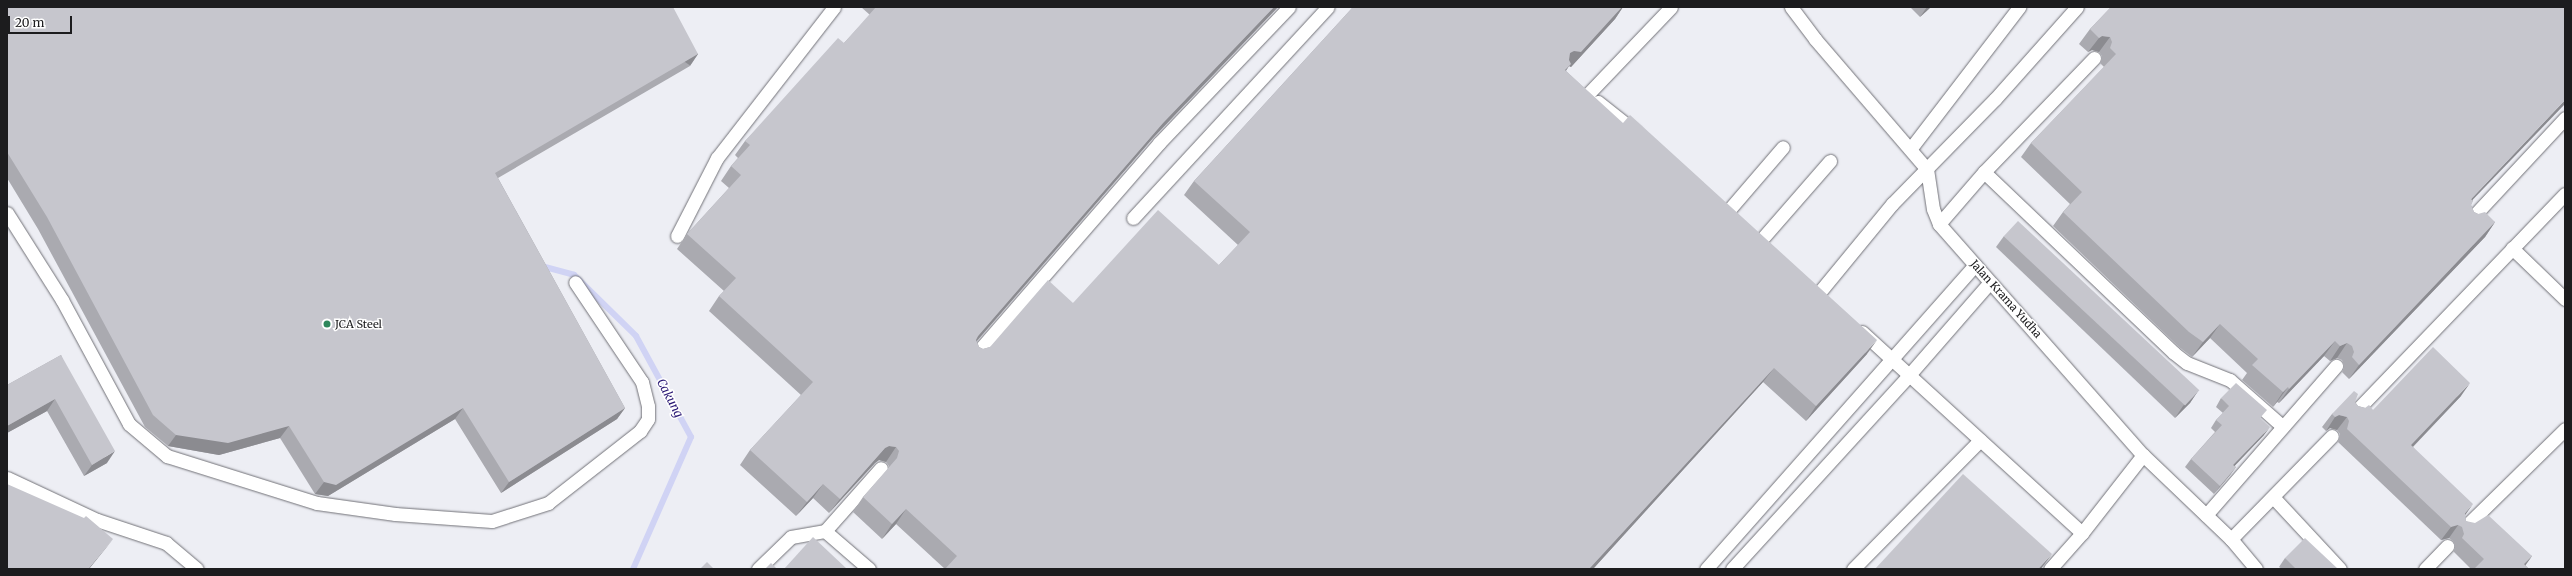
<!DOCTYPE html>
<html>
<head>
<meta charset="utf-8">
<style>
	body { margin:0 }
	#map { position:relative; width:2572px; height:576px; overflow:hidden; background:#edeef4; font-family:Merriweather,serif }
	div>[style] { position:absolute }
	.stream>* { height:6px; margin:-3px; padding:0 3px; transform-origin:3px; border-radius:3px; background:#d0d3f4 }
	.roads { filter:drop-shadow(0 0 1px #717177) drop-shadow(0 0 1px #717177) }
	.service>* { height:13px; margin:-6.5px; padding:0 6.5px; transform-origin:6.5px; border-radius:6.5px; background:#fff }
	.wall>* { inset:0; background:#aaaab0 }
	.shaded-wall>* { inset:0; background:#8b8b90; transform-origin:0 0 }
	.building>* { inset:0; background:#c6c6cd; transform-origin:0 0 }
	.dots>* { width:11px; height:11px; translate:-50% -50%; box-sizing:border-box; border:2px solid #fff; border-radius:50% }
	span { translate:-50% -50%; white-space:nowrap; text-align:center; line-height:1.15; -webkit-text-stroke:3px #fff; paint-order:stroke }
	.street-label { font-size:11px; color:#1c1c1e }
	.poi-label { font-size:11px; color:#1c1c1e }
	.left { translate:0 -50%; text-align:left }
	.water-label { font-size:12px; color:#2a1874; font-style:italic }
	.frame { position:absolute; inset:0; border:8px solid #1c1c1e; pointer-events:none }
	.scale { position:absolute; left:8px; top:16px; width:64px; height:18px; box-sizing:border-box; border:2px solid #1c1c1e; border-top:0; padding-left:5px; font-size:12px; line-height:14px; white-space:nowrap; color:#1c1c1e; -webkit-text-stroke:3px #fff; paint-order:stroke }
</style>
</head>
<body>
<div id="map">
	<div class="stream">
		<i style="left:545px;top:267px;width:30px;rotate:15deg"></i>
		<i style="left:574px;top:275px;width:87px;rotate:44.5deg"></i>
		<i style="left:636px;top:336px;width:115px;rotate:61.4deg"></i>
		<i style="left:691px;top:437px;width:144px;rotate:113.7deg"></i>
	</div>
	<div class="roads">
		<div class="service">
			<i style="left:1791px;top:7px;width:40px;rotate:53deg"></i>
			<i style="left:1815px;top:39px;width:172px;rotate:49.3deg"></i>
			<i style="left:1927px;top:169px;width:40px;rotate:81.5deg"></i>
			<i style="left:1933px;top:209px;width:16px;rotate:68deg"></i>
			<i style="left:1939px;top:224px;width:308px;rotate:48.6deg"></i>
			<i style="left:2143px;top:455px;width:122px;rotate:43.7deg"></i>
			<i style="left:2231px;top:539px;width:39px;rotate:50deg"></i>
			<i style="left:2094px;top:58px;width:158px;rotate:134deg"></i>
			<i style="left:1984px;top:172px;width:262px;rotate:43.6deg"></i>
			<i style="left:2174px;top:353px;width:16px;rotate:38deg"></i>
			<i style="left:2187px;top:363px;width:46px;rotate:21.6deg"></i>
			<i style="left:2230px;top:380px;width:69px;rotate:41.5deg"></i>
			<i style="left:1588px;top:94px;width:120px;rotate:-46.3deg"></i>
			<i style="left:1598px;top:102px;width:48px;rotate:38.3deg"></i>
			<i style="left:1911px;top:148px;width:178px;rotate:-52.5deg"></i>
			<i style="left:1728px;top:211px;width:84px;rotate:-49.3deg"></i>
			<i style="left:7px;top:213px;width:103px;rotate:57.7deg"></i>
			<i style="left:62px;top:300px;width:141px;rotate:61.6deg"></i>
			<i style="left:129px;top:424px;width:50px;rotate:40.1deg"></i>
			<i style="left:167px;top:456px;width:157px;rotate:17.4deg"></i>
			<i style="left:317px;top:503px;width:79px;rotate:8deg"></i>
			<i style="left:395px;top:514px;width:97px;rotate:4.1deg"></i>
			<i style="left:492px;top:521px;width:59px;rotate:-17.8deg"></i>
			<i style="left:548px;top:503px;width:117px;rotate:-38deg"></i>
			<i style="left:640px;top:431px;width:14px;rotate:-56deg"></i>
			<i style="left:648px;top:419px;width:13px;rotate:-90deg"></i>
			<i style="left:648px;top:406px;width:25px;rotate:-104deg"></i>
			<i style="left:642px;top:382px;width:120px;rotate:-123.8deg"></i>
			<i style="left:1133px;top:218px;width:287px;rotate:-47.3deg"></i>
			<i style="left:2469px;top:221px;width:141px;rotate:-47deg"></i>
			<i style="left:1939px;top:224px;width:69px;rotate:-49.1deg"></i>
			<i style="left:677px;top:236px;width:88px;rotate:-62.9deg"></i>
			<i style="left:717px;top:158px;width:191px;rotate:-52.2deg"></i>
			<i style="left:1761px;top:240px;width:105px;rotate:-48.9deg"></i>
			<i style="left:2512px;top:248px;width:74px;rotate:43.9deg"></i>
			<i style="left:1818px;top:294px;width:117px;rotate:-50.6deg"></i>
			<i style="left:1892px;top:204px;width:147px;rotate:-45.6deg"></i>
			<i style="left:1995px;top:99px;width:123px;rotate:-48.3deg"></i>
			<i style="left:1862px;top:332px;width:298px;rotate:42.4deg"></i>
			<i style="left:2082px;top:533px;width:48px;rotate:131.6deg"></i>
			<i style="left:974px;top:356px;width:282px;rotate:-49deg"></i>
			<i style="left:1159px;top:143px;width:188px;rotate:-46.3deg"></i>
			<i style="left:2354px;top:413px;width:304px;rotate:-46.1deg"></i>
			<i style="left:7px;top:478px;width:99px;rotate:25deg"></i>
			<i style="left:97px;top:520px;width:73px;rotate:18.4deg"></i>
			<i style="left:166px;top:543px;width:40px;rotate:40deg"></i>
			<i style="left:2273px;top:497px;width:98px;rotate:47.1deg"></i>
			<i style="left:2206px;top:515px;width:198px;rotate:-48.9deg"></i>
			<i style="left:2463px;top:529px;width:143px;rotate:-44.4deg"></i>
			<i style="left:2082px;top:533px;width:99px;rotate:-52deg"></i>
			<i style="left:2231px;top:539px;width:144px;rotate:-45.6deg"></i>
			<i style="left:758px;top:569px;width:46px;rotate:-44.1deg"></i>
			<i style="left:791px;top:537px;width:35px;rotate:-10deg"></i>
			<i style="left:869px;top:569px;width:58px;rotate:-139.2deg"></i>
			<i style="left:825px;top:531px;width:84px;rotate:-48.4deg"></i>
			<i style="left:1706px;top:569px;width:406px;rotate:-48.5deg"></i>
			<i style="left:1732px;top:569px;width:263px;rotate:-47.6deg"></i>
			<i style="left:1909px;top:375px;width:123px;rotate:-48.9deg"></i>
			<i style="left:1853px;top:569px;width:181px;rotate:-45.4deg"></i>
			<i style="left:2425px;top:569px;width:32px;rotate:-46deg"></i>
		</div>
	</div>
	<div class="wall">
		<i style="clip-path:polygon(7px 7px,698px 54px,690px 66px,498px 178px,625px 408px,617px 419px,501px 493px,455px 419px,328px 496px,315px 494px,280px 438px,219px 455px,168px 446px,145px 427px,38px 229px,7px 178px)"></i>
		<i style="clip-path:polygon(861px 7px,1278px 7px,1153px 138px,977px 341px,979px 347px,983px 349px,990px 347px,1073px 303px,1219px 265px,1238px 245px,1184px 195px,1194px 181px,1353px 7px,1623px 7px,1615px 19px,1571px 67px,1569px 66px,1566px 71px,1867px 354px,1806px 421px,1763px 382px,1593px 569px,945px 569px,896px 524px,882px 539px,853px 512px,863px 497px,888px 469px,889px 466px,886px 462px,879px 460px,875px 463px,829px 513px,813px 498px,796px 516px,740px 465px,750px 450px,801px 395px,709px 311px,719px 296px,724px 291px,677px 249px,687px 234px,729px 188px,721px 181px,731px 166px,738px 158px,735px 155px,745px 141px,844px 43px,870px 15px)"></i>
		<i style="clip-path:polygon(1910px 7px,1931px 7px,1920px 17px)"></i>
		<i style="clip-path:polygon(2111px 7px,2473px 200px,2471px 205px,2474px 212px,2495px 222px,2485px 237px,2349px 379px,2342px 372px,2344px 367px,2342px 360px,2337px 358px,2330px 361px,2324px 356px,2279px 403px,2277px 402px,2273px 407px,2242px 380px,2247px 373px,2210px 338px,2192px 357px,2179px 347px,2053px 226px,2063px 212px,2070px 204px,2021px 157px,2031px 143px,2104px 67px,2100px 63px,2102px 56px,2099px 52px,2092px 50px,2088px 52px,2079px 44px,2090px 29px)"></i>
		<i style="clip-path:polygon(2004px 236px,2198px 391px,2190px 403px,2175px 418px,1996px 247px)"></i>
		<i style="clip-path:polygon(61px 355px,107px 463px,84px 476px,47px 411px,7px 433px,7px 385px)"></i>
		<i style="clip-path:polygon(2461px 396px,2413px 447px,2465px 515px,2466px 521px,2532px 556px,2525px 565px,2529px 569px,2471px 569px,2453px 551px,2455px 548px,2453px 541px,2449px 538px,2441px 540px,2338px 442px,2340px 434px,2337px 430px,2330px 428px,2326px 431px,2322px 427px,2332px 414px,2355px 402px,2358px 406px,2373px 410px)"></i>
		<i style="clip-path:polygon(2221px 398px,2261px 419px,2264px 435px,2234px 466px,2236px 467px,2230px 475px,2214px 494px,2185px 467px,2191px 459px,2215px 432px,2211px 428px,2216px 420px,2223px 413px,2216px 407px)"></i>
		<i style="clip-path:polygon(2285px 558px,2338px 569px,2282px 569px,2279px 567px)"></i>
	</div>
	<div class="shaded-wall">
		<i style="clip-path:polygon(1274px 7px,1278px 7px,1153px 138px,968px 351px,978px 336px,1163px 123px)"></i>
		<i style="clip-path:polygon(1622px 7px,1623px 7px,1615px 19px,1571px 67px,1569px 66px,1560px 79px,1564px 65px,1570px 53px)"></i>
		<i style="clip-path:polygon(1927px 7px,1931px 7px,1920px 17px)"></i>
		<i style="clip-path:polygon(2102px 36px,2110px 37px,2099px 52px,2092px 50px,2088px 52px,2099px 38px)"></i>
		<i style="left:698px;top:54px;width:14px;height:235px;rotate:124deg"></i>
		<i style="clip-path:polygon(2565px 100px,2565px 104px,2460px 213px,2471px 199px)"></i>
		<i style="clip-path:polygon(2495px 222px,2485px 237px,2349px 379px,2359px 365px)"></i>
		<i style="clip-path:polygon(2220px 324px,2210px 338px,2192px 357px,2203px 342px)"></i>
		<i style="clip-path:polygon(1877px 340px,1867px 354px,1806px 421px,1816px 406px)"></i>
		<i style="clip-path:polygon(2335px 341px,2324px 356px,2279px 403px,2289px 389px)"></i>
		<i style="clip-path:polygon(2347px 343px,2337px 358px,2330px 361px,2340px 346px)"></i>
		<i style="clip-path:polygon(1774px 368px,1763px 382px,1593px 569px,1589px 569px)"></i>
		<i style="clip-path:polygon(2470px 383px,2461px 396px,2402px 458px,2411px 445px)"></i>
		<i style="clip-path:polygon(2288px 387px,2277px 402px,2273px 407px,2283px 392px)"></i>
		<i style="clip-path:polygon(2198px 391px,2190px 403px,2175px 418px,2183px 406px)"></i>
		<i style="clip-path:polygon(55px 399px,47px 411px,7px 433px,7px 426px)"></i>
		<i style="clip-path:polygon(463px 408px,455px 419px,328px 496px,315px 494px,324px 482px)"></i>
		<i style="clip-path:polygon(625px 408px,617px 419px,501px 493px,509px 482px)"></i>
		<i style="clip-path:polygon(2339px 415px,2347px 417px,2337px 430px,2330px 428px,2326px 431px,2335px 417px)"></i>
		<i style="clip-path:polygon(289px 426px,280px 438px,219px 455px,168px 446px,176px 435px)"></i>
		<i style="clip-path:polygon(2270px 427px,2264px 435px,2228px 473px,2233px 465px)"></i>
		<i style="clip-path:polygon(889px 446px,896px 447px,886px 462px,879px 460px,875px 463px,829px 513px,840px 499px,885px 448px)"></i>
		<i style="clip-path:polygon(115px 451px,107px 463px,84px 476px,92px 465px)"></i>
		<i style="clip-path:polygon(2236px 467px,2230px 475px,2214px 494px,2220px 486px)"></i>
		<i style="clip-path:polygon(823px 484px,813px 498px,796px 516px,807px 502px)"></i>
		<i style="clip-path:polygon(2473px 504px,2449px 538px,2441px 540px,2451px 527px,2465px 513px)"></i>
		<i style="clip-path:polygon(906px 509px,896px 524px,882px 539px,892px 524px)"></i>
		<i style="clip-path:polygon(113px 539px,106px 548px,89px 569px,88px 569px)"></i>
		<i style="clip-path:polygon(2052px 554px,2041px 569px,2038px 569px)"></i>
		<i style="clip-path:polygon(2532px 556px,2523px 569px,2524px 564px)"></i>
	</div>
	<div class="building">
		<i style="clip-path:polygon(7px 7px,673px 7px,698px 54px,495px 173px,625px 408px,509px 482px,463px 408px,336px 485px,324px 482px,289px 426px,228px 443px,176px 435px,153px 415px,47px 217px,7px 152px)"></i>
		<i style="clip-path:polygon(876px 7px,1274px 7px,1163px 123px,978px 336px,976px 340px,979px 347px,983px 349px,990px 347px,1048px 280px,1073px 303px,1158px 210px,1219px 265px,1250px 232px,1194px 181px,1353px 7px,1622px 7px,1581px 52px,1574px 51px,1570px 53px,1569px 60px,1571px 64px,1565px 70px,1623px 123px,1630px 115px,1877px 340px,1816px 406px,1774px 368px,1589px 569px,945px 569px,957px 556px,906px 509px,892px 524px,863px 497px,897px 458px,899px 451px,896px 447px,889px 446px,885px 448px,840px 499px,823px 484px,807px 502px,750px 450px,813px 382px,719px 296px,736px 278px,687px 234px,741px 175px,731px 166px,750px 145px,745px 141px,838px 38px,844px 43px)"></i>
		<i style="clip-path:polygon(2111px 7px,2565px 7px,2565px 100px,2471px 199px,2473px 201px,2471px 205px,2474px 212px,2478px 214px,2485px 212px,2495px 222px,2359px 365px,2352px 357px,2354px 352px,2352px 346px,2347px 343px,2340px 346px,2335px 341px,2289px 389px,2288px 387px,2283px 392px,2252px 365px,2258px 359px,2220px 324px,2203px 342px,2189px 332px,2063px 212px,2082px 192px,2031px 143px,2116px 54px,2110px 48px,2112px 42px,2110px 37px,2102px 36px,2099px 38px,2090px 29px)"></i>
		<i style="left:2018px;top:221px;width:248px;height:21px;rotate:43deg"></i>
		<i style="clip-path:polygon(2433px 347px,2470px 383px,2411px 445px,2473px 504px,2465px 513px,2466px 521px,2475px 523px,2488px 515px,2532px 556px,2524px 564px,2529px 569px,2474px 569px,2484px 559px,2462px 538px,2464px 534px,2462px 527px,2458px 525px,2451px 527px,2347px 429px,2349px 421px,2347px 417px,2339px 415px,2335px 417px,2332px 414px,2354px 391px,2358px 394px,2355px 402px,2358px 406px,2365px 408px,2369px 405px,2373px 410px)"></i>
		<i style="clip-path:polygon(61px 355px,115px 451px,92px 465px,55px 399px,7px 426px,7px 385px)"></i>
		<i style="clip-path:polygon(2236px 383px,2267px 410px,2260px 418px,2270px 427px,2233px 465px,2236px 467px,2220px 486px,2191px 459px,2222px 425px,2216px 420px,2229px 406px,2221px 398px)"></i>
		<i style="clip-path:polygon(1963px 474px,2052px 554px,2038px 569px,1875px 569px)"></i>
		<i style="clip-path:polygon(7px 484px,84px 518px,86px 516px,113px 539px,88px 569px,7px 569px)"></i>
		<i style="clip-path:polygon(813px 537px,847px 569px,784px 569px)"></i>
		<i style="clip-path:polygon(2305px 538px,2338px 569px,2296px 569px,2285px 558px)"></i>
		<i style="clip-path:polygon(707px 562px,714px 569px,700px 569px)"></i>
		<i style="clip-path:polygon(771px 563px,777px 569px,765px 569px)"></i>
	</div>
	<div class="dots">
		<i style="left:327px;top:324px;background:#2e875c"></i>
	</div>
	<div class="street-label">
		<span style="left:2006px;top:299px;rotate:48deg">Jalan Krama Yudha</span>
	</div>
	<div class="poi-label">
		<span class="left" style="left:335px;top:324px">JCA Steel</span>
	</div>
	<div class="water-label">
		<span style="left:670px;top:398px;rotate:62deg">Cakung</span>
	</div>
	<div class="frame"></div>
	<div class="scale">20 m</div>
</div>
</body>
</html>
